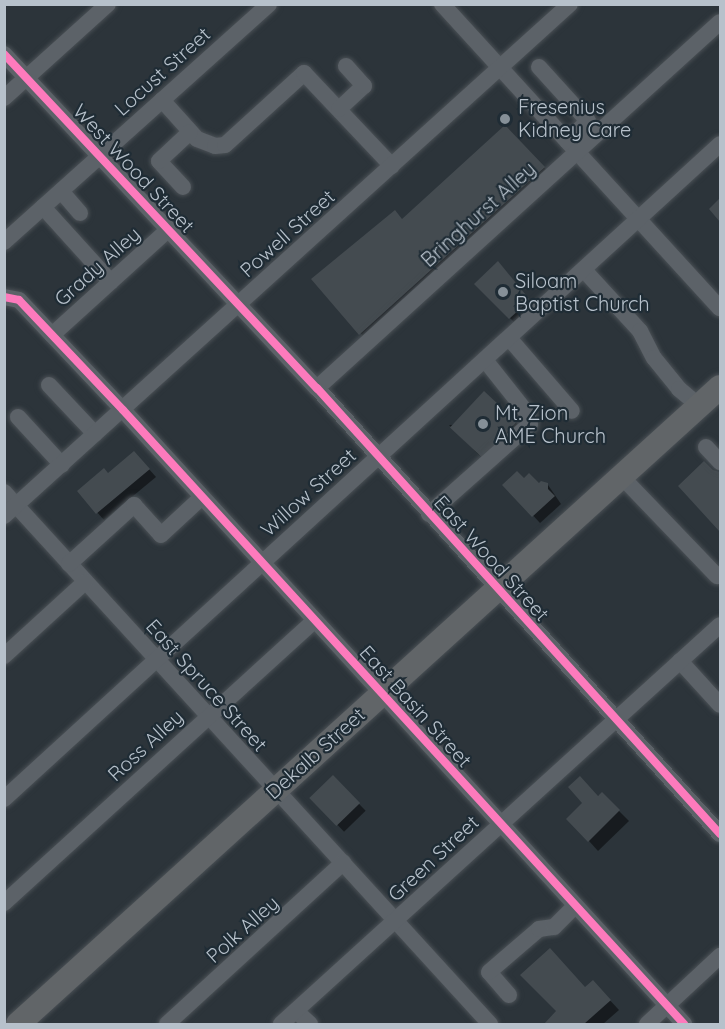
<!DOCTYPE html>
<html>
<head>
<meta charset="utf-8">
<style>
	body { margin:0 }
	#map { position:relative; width:725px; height:1029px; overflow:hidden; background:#2c343a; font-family:Quicksand,sans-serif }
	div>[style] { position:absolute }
	.shadow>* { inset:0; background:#0007; transform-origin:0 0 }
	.building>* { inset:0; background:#444b50; transform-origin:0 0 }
	.roads { filter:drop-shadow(0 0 2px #4a5055) drop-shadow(0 0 2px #4a5055) }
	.minor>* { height:16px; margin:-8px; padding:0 8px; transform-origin:8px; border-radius:8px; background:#5c6268 }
	.highway>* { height:24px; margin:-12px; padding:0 12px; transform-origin:12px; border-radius:12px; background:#616568 }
	.cycleway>* { height:8px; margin:-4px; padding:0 4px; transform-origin:4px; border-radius:4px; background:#fd7abc }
	.dots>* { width:16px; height:16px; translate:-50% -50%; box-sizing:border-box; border:3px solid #1f2c35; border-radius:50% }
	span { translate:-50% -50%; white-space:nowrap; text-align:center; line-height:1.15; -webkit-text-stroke:4.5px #1f2c35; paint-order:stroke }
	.street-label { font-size:20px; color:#b7c1cb }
	.poi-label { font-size:20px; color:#b7c1cb }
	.left { translate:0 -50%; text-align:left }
	.frame { position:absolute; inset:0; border:6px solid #b7c1cb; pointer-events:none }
</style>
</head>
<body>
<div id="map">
	<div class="shadow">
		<i style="clip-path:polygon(517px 139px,555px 179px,372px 346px,313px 279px,403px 220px)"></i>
		<i style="clip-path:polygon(504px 270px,536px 308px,517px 325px,476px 284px)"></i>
		<i style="clip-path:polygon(516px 423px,525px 432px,489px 465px,449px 425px)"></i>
		<i style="clip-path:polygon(141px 460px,156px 477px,104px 520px,79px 492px)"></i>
		<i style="clip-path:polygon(716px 473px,720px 473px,720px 530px,680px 486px)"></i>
		<i style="clip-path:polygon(524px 480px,548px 485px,561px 504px,540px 523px,505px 485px)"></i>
		<i style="left:333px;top:777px;width:47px;height:30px;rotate:46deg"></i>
		<i style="clip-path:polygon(602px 794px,629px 821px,598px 851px,589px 841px,584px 803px)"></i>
		<i style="clip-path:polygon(593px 982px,619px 1010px,603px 1024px,554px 1024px,550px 1020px)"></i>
	</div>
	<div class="building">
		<i style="clip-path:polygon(505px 125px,545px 167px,359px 335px,311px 279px,395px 210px,402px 219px)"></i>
		<i style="clip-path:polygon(720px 198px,720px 222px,709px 209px)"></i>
		<i style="clip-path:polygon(498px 261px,530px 300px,509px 319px,474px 284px)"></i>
		<i style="left:484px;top:391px;width:45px;height:50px;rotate:43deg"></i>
		<i style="clip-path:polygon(134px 451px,150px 469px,96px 514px,77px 491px,104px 468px,108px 473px)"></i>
		<i style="clip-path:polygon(704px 461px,713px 470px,720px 472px,720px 532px,678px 486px)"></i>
		<i style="clip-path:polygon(517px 471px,524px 478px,529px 473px,539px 483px,541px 481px,548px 483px,548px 489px,555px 496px,532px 517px,502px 485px)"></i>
		<i style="left:333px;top:775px;width:39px;height:33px;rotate:46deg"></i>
		<i style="clip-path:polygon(580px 776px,598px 796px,602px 792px,620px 810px,588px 842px,566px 819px,582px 803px,568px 787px)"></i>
		<i style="clip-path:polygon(550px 948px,585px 987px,593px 980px,611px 1000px,584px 1024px,544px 1024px,556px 1011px,520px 975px)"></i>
	</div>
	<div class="roads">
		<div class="minor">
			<i style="left:442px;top:4px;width:412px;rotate:47.6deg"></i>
			<i style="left:4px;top:54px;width:458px;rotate:46.9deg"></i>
			<i style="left:317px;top:388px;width:601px;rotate:47.9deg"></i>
			<i style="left:539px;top:67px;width:73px;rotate:47.8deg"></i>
			<i style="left:588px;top:121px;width:29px;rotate:136deg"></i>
			<i style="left:4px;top:98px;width:140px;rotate:-42.1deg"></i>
			<i style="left:162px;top:100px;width:52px;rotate:48.1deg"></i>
			<i style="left:197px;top:139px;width:19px;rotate:21deg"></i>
			<i style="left:215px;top:146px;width:10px;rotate:-6deg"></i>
			<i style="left:225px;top:145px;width:107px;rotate:-42.3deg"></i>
			<i style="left:304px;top:73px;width:128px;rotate:46.6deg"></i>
			<i style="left:339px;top:109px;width:34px;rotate:-43deg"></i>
			<i style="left:364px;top:86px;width:27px;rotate:-132deg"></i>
			<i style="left:183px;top:187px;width:35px;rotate:-133deg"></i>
			<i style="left:159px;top:161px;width:42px;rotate:-43.1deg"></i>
			<i style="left:61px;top:191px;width:29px;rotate:49deg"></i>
			<i style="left:43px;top:207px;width:101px;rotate:47.8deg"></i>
			<i style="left:4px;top:242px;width:356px;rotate:-41.9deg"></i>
			<i style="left:584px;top:270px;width:83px;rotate:47.4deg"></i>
			<i style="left:640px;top:331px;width:30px;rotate:63deg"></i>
			<i style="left:654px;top:358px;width:40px;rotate:51deg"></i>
			<i style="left:679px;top:389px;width:26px;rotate:40deg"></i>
			<i style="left:4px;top:297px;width:15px;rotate:11deg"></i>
			<i style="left:19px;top:300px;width:151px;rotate:46.6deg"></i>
			<i style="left:123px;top:410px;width:832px;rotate:47.58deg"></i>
			<i style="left:52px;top:335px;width:158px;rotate:-42.2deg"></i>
			<i style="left:509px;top:338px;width:96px;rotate:49.2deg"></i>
			<i style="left:49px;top:385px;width:67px;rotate:46.8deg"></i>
			<i style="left:317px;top:388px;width:544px;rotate:-42.25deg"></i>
			<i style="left:18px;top:417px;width:65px;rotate:47.5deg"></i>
			<i style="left:706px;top:447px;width:21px;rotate:47deg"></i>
			<i style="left:621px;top:476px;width:139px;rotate:46.2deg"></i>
			<i style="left:4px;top:492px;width:721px;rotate:47.59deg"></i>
			<i style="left:429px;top:514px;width:135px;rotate:-41.7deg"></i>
			<i style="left:530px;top:424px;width:11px;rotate:-105deg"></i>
			<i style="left:527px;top:413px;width:68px;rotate:-128.4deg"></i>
			<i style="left:4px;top:516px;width:763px;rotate:-42.13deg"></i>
			<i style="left:69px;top:564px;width:88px;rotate:-42.2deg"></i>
			<i style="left:134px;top:505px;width:40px;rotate:48deg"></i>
			<i style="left:161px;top:535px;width:56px;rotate:-42.8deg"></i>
			<i style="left:4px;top:656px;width:110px;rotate:-42.4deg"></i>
			<i style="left:680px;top:661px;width:59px;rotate:47.7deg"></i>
			<i style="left:4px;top:799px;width:970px;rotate:-42.45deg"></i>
			<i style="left:4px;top:903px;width:420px;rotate:-42.3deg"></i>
			<i style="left:509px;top:995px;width:30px;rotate:-131deg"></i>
			<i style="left:489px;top:972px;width:66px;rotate:-40.7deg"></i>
			<i style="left:539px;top:929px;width:15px;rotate:-8deg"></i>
			<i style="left:554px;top:927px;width:30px;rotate:-45deg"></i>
			<i style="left:296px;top:1011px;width:19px;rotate:43deg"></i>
			<i style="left:167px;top:1024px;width:239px;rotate:-42.5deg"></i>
			<i style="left:281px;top:1024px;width:593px;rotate:-42.27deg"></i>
			<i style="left:647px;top:1024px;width:100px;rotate:-43deg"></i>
		</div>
		<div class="highway">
			<i style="left:18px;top:1024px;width:948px;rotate:-42.22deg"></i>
		</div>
	</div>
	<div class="cycleway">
		<i style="left:4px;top:54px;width:458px;rotate:46.9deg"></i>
		<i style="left:317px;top:388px;width:601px;rotate:47.9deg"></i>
		<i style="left:4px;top:297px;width:15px;rotate:11deg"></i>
		<i style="left:19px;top:300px;width:151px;rotate:46.6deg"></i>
		<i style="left:123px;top:410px;width:832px;rotate:47.58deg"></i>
	</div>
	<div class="dots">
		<i style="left:505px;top:119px;background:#869098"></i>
		<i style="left:503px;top:292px;background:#869098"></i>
		<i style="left:483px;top:424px;background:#869098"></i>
	</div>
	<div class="street-label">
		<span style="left:162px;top:71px;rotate:-42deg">Locust Street</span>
		<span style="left:134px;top:168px;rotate:47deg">West Wood Street</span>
		<span style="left:478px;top:214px;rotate:-42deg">Bringhurst Alley</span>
		<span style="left:287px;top:233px;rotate:-42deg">Powell Street</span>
		<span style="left:97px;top:266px;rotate:-42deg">Grady Alley</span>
		<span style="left:308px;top:492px;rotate:-42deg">Willow Street</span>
		<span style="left:492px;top:558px;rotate:48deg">East Wood Street</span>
		<span style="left:207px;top:685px;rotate:48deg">East Spruce Street</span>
		<span style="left:416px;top:706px;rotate:48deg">East Basin Street</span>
		<span style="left:145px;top:745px;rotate:-43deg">Ross Alley</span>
		<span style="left:315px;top:753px;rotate:-42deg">Dekalb Street</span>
		<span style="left:433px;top:858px;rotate:-43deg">Green Street</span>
		<span style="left:242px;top:929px;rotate:-42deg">Polk Alley</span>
	</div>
	<div class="poi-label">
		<span class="left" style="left:518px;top:118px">Fresenius<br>Kidney Care</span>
		<span class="left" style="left:515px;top:292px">Siloam<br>Baptist Church</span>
		<span class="left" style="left:495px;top:424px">Mt. Zion<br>AME Church</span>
	</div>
	<div class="frame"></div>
</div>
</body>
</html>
